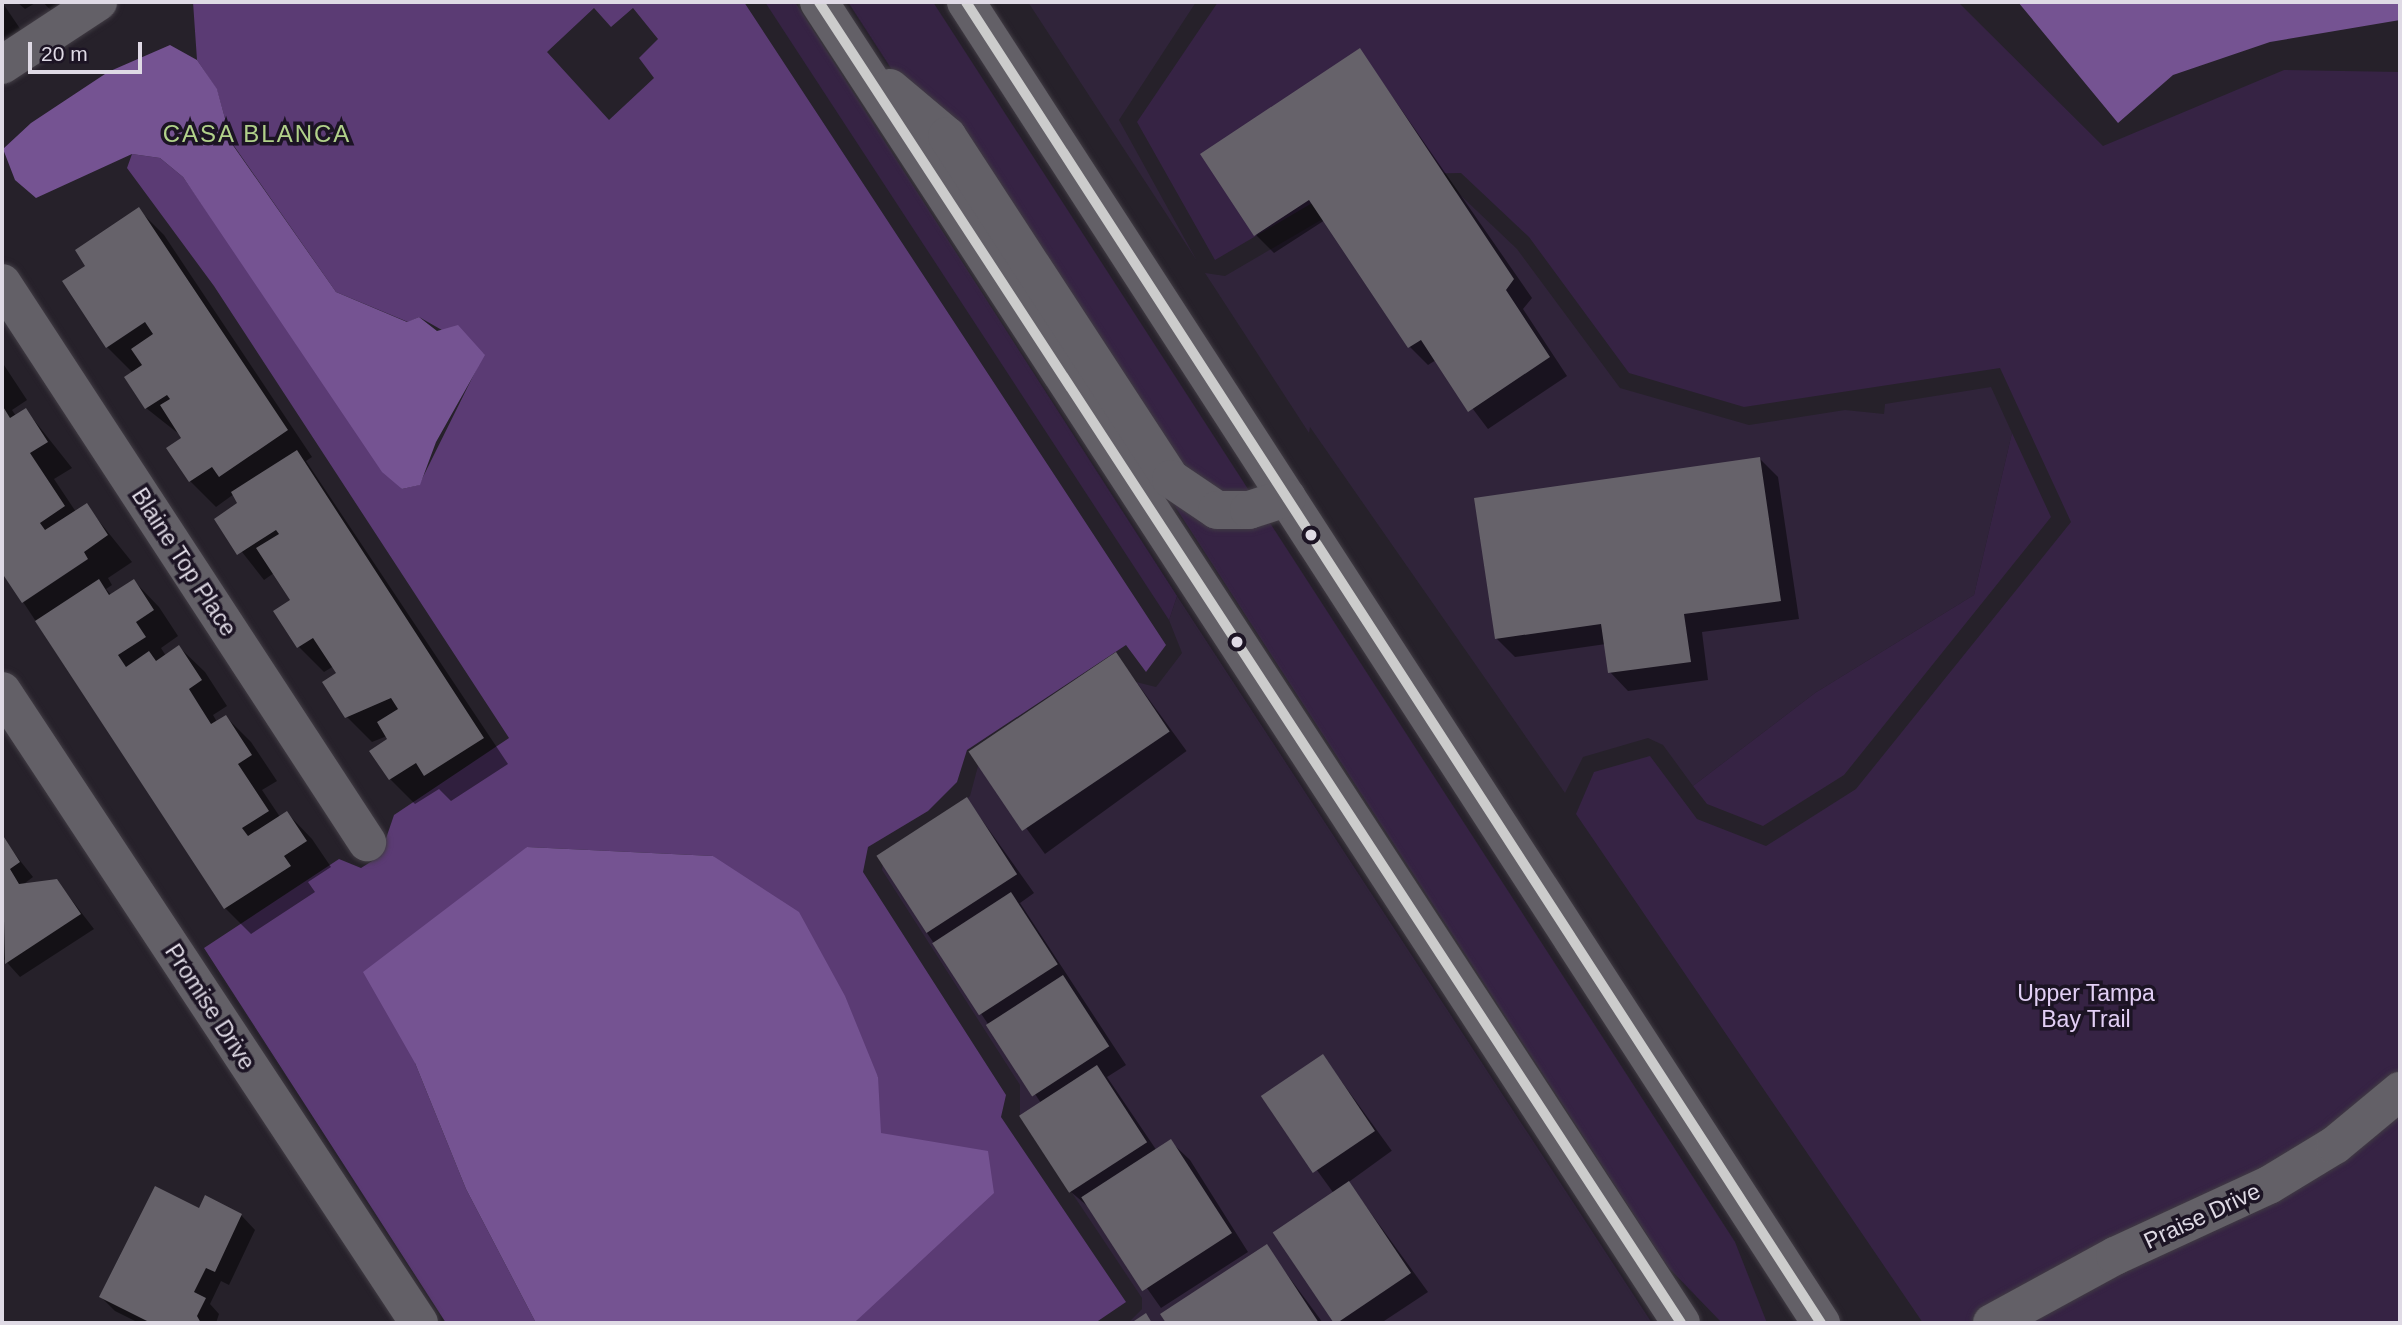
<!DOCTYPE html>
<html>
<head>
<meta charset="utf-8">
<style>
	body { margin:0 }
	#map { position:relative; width:2402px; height:1325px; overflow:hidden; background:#26212a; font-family:Helvetica,sans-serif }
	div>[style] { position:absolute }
	.built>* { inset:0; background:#30243a }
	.green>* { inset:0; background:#362344 }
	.forest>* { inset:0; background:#5b3b74 }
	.water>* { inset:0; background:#755392 }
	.shadow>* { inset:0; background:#0007; transform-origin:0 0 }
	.building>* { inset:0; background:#66626a; transform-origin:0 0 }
	.roads { filter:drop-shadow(0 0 2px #413c44) drop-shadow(0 0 2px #413c44) }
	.minor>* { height:38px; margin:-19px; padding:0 19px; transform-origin:19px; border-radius:19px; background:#636067 }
	.secondary>* { height:38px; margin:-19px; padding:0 19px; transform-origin:19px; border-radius:19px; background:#636067 }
	.bus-1>* { height:10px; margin:-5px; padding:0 5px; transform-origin:5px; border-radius:5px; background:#ccc }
	.dots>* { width:19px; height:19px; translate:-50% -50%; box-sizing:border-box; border:4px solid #1c1424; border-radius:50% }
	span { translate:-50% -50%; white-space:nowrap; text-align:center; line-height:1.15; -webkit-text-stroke:7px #1c1424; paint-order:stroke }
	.street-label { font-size:23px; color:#dfdae5 }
	.park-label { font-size:23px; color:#e2cff5 }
	.neighbourhood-label { font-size:24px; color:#b1d18a; letter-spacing:2px }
	.frame { position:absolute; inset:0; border:4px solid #dfdae5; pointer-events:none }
	.scale { position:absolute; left:28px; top:42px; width:114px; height:32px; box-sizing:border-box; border:4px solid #dfdae5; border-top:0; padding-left:9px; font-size:21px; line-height:24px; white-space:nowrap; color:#dfdae5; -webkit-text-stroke:5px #1c1424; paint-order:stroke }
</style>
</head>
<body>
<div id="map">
	<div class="built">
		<i style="clip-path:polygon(1028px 2px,1196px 2px,1119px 120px,1197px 261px)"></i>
		<i style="clip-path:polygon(1456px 191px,1517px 249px,1620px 388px,1749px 425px,1845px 410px,1884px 414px,1885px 404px,1991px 387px,2012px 433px,1974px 595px,1815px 693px,1693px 786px,1663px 745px,1648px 738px,1583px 757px,1565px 793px,1310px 427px,1309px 433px,1205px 273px,1225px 276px,1367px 193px)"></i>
		<i style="clip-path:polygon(1177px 596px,1652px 1323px,1128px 1323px,1142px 1309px,1142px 1298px,1020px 1115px,1020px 1085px,882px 870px,883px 861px,939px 827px,970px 796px,978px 766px,1132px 681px,1156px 687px,1182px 653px,1169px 620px)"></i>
	</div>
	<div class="green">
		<i style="clip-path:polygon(765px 2px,795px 2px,1177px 596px,1169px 620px)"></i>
		<i style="clip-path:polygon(848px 2px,933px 2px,1735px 1242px,1767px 1323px,1722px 1323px,1668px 1267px)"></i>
		<i style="clip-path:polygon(1218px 2px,1958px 2px,2103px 146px,2284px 70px,2400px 72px,2400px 1323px,1923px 1323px,1576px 814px,1594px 772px,1650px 756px,1697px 819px,1766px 846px,1856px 789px,2071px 522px,2000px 368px,1744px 407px,1629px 373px,1529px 237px,1461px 173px,1360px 175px,1215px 260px,1137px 122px)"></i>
		<i style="clip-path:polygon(2012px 433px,2051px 517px,1844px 775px,1763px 826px,1707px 804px,1693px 786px,1815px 693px,1974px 595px)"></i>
	</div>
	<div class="forest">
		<i style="clip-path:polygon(evenodd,193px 2px,744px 2px,1166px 645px,1146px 672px,1126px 645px,967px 750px,957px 782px,928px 811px,868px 847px,863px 872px,1006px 1095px,1001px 1117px,1126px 1302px,1095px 1323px,854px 1323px,876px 1299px,878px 1077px,713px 856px,527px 847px,415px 1063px,466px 1189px,536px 1323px,446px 1323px,204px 948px,339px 859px,361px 868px,380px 856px,394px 815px,509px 738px,214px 286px,127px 168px,132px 154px,160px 158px,183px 177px,402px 489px,419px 485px,484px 354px,419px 317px,408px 322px,336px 292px,232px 143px,217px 90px,197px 60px,193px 2px,594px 8px,611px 27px,633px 8px,658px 39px,639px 58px,654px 78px,609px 120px,547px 52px,594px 8px)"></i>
	</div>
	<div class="water">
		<i style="clip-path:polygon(2018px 2px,2400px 2px,2400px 20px,2270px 42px,2173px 75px,2118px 123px)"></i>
		<i style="clip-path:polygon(170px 45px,197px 60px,217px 89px,232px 144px,336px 292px,407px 322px,419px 317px,437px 331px,458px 325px,485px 355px,436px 442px,420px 485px,402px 489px,382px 472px,183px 177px,160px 158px,132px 154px,36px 198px,15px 180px,3px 149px,31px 123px,108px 72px)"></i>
		<i style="clip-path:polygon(527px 847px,713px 856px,799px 912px,845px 996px,878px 1077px,881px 1133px,988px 1151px,994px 1193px,854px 1323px,536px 1323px,466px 1189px,415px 1063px,363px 972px)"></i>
	</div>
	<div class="shadow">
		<i style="clip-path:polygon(2px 2px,23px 33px,2px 47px)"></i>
		<i style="clip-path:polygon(17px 2px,37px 2px,25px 9px)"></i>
		<i style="clip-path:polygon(43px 2px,75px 2px,55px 15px)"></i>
		<i style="clip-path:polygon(1360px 50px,1532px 298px,1523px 309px,1567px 376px,1488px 429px,1436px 360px,1428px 365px,1410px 347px,1325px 220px,1274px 253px,1256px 235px)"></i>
		<i style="clip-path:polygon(139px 210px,164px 235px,312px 457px,306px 461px,508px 764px,451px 801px,439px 789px,415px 804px,390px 779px,387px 736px,372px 742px,347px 717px,339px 673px,334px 666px,324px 672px,299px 647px,292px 600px,274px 573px,264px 580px,216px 519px,240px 504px,234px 494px,216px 507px,190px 481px,184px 438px,146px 408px,133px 373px,107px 347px,88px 267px)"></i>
		<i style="clip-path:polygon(2px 362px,27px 400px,12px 410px,16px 416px,26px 410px,72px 468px,54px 479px,76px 512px,86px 505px,132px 562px,108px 578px,112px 585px,106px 589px,112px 596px,134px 581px,159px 607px,178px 636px,161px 648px,166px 656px,179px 647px,205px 672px,227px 706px,213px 715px,217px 722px,226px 717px,251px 742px,277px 781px,262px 790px,280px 817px,287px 813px,312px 839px,331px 867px,308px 882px,315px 892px,251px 934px,225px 908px,2px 570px)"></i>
		<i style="clip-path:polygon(1760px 459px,1778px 477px,1799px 619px,1702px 632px,1708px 680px,1628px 691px,1610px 672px,1606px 644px,1515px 657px,1496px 638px)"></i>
		<i style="left:1116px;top:654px;width:120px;height:175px;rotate:54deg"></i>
		<i style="clip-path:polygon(967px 799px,1034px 893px,1020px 903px,1126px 1065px,1107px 1077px,1157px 1151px,1171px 1142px,1190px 1160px,1248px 1252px,1161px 1308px,1091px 1209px,1071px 1192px,1041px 1103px,927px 933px)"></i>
		<i style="clip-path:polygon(2px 838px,33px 877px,21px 886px,57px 881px,94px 929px,20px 977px,2px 957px)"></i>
		<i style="left:1323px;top:1056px;width:117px;height:72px;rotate:54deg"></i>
		<i style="clip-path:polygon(1349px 1183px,1428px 1292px,1381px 1323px,1335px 1323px,1275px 1233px)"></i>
		<i style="clip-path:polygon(200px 1210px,241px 1215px,255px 1230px,229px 1285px,221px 1281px,210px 1304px,219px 1314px,216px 1323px,139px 1323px,115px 1311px,101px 1297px)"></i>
		<i style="clip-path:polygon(1266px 1246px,1323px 1323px,1168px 1323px,1162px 1315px)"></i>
	</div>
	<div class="building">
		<i style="clip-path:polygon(1360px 48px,1514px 279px,1506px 290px,1550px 357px,1468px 412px,1421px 340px,1408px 348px,1309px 200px,1254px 236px,1200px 154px)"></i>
		<i style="clip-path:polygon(139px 207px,288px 430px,219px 477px,212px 467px,189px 482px,166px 448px,181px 438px,160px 405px,170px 399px,167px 395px,145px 409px,124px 377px,142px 365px,131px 349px,153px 334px,145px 322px,106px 348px,62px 281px,85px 266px,75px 250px)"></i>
		<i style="clip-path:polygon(2px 405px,10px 418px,26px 408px,48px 442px,30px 453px,65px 506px,40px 523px,45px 530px,87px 503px,108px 535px,84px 552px,88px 559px,22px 603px,2px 573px)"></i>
		<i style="clip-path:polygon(297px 450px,484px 738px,424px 776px,416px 763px,389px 780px,369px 751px,387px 739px,377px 722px,398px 709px,391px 698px,345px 718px,322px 682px,336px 673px,313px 638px,297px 648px,273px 611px,290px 600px,256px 548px,279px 534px,276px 530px,237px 555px,214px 519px,237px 503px,231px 492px)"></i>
		<i style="clip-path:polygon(1760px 457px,1781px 601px,1684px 614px,1691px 662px,1608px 673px,1601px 624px,1495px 639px,1474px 498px)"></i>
		<i style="clip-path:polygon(99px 579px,109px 595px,134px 579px,154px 610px,136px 622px,146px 637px,118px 655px,126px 667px,149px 651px,156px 661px,179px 645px,202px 680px,189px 689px,199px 705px,211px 724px,226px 715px,252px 755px,238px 764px,269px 811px,242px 828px,248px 836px,287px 811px,307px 841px,284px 856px,291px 866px,224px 909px,35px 621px)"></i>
		<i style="left:1116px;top:652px;width:96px;height:178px;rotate:56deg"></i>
		<i style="left:967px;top:797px;width:92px;height:108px;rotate:57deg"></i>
		<i style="clip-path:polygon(2px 834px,20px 862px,10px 869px,19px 884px,57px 879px,81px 914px,5px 964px)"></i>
		<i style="left:1011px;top:892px;width:86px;height:94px;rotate:57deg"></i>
		<i style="left:1063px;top:975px;width:85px;height:92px;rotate:57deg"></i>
		<i style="left:1323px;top:1054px;width:93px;height:75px;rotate:56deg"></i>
		<i style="left:1097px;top:1065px;width:92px;height:93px;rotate:57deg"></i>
		<i style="left:1171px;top:1139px;width:112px;height:107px;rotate:57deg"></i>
		<i style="left:1349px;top:1181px;width:111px;height:92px;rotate:56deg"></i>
		<i style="clip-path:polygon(155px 1186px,199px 1208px,205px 1195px,242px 1214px,215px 1272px,206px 1268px,194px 1292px,206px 1298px,197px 1316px,201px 1323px,151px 1323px,99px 1297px)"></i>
		<i style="clip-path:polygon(1267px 1244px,1319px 1323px,1166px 1323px,1160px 1314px)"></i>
		<i style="clip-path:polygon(1146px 1313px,1152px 1323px,1131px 1323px)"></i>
	</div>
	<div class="roads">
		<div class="minor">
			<i style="left:2px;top:65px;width:115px;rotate:-33.3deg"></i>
			<i style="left:2px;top:283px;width:668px;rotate:56.86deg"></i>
			<i style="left:2px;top:691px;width:757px;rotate:56.58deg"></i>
			<i style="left:1992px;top:1323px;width:140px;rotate:-28.6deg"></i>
			<i style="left:2115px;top:1256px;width:170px;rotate:-24.8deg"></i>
			<i style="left:2269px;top:1185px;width:77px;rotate:-31.2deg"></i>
			<i style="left:2335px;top:1145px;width:85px;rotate:-39.7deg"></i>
		</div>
		<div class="secondary">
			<i style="left:819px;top:2px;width:1577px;rotate:56.87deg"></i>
			<i style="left:966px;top:2px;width:1574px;rotate:57.09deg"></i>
			<i style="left:890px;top:88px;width:75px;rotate:40.1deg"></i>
			<i style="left:947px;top:136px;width:410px;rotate:56.9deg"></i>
			<i style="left:1171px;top:479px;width:55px;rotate:34deg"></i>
			<i style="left:1217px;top:510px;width:32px"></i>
			<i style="left:1249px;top:510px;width:40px;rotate:-18deg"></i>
		</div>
	</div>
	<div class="bus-1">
		<i style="left:819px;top:2px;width:1577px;rotate:56.87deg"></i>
		<i style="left:966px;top:2px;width:1574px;rotate:57.09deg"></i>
	</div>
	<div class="dots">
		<i style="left:1311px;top:535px;background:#dfdae5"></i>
		<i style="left:1237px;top:642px;background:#dfdae5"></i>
	</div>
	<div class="street-label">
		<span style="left:184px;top:562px;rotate:57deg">Blaine Top Place</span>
		<span style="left:210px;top:1007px;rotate:57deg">Promise Drive</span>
		<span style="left:2202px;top:1216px;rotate:-25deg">Praise Drive</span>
	</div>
	<div class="park-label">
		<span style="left:2086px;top:1006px">Upper Tampa<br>Bay Trail</span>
	</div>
	<div class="neighbourhood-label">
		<span style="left:257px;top:134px">CASA BLANCA</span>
	</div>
	<div class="frame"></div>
	<div class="scale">20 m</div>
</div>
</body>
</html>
